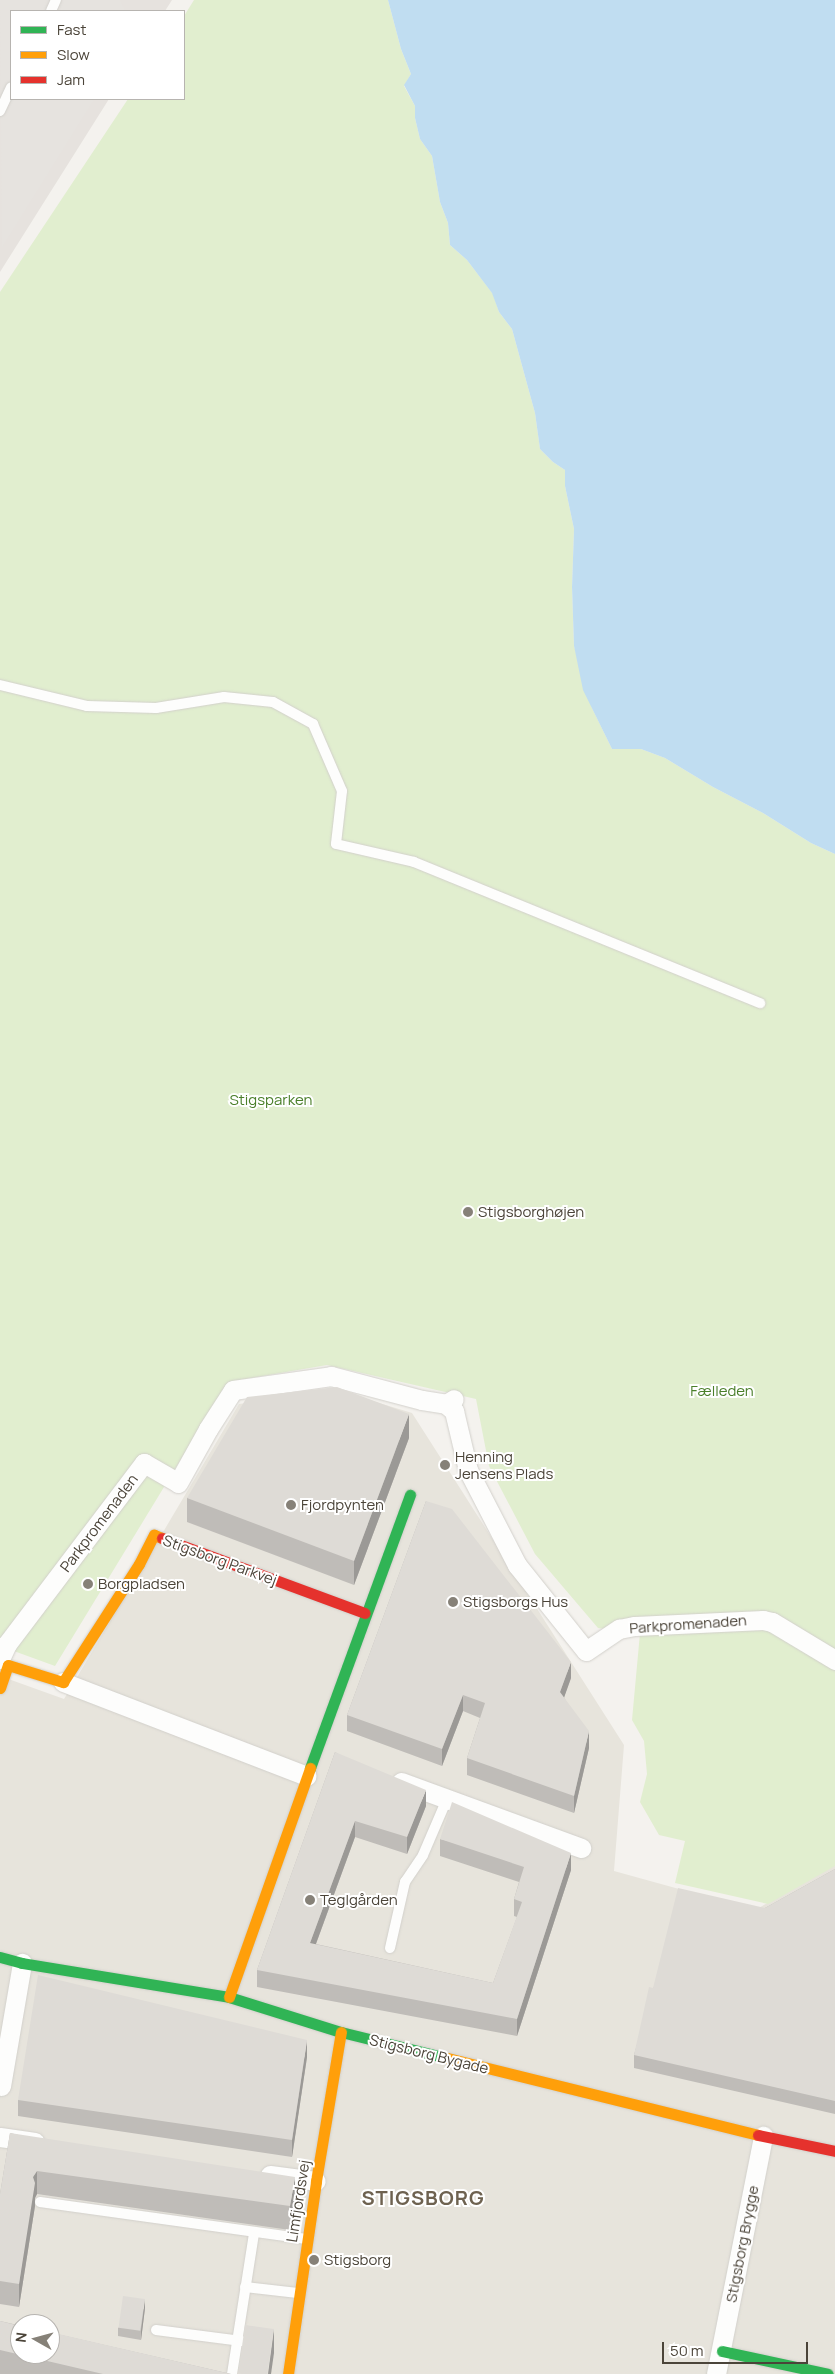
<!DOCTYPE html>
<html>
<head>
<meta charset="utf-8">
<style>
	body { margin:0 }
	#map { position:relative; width:835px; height:2374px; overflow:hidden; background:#f4f2ee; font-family:Manrope,sans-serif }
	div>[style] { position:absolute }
	.residential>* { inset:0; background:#e7e4dc }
	.industrial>* { inset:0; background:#e6e2de }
	.green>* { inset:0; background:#e1eecf }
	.parking>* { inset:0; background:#e6e3df }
	.water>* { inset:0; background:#c0ddf1 }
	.roads { filter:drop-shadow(0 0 1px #d2d0cb) drop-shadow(0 0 1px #d2d0cb) }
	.lane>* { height:10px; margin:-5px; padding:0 5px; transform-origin:5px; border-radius:5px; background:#fdfdfc }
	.street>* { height:19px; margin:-9.5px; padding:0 9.5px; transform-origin:9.5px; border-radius:9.5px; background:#fdfdfc }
	.fast>* { height:11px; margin:-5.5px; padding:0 5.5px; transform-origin:5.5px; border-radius:5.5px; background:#30b455 }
	.slow>* { height:11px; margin:-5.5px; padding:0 5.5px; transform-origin:5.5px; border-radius:5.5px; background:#ff9f0a }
	.jam>* { height:11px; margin:-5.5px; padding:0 5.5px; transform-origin:5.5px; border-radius:5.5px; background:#e5322d }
	.wall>* { inset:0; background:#bfbcb8 }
	.shaded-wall>* { inset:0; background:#9b9996 }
	.building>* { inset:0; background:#dedbd6; transform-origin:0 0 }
	.dots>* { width:14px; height:14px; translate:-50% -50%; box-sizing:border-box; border:2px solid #fff; border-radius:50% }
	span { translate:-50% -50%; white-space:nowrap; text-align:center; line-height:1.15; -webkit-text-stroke:4px #fff; paint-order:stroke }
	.park-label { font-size:15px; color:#4a7f2a }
	.poi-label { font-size:15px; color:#4b4439 }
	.left { translate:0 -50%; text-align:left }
	.street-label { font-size:15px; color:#4b4439 }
	.district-label { font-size:20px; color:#6e6250; font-weight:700; letter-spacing:1px }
	.legend { position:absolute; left:10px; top:10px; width:175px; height:90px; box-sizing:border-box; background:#fff; border:1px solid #b7b4b0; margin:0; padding:6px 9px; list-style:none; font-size:15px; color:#4b4439 }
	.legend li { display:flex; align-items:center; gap:10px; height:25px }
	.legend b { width:25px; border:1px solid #b7b4b0 }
	.north { position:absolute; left:10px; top:2314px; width:50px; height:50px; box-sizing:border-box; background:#fff; border:1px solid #b7b4b0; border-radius:50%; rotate:277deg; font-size:14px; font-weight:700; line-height:20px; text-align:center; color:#4b4439 }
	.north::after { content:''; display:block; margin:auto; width:18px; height:22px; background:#868178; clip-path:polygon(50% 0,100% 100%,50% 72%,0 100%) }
	.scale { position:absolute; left:662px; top:2342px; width:146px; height:22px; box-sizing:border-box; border:2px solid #4b4439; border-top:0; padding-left:6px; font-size:15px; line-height:18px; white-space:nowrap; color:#4b4439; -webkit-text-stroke:4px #fff; paint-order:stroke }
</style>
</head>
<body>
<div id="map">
	<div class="residential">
		<i style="clip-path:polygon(evenodd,340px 1391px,412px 1413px,624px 1745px,614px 1871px,755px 1910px,835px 1865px,835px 2374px,0 2374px,0 1676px,64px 1699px,239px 1404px,340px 1391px,20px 2324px,50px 2324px,50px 2354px,20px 2354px,20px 2324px)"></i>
	</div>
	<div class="industrial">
		<i style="clip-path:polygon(0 0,172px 0,165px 11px,11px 11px,11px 99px,109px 99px,0 272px)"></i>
	</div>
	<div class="green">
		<i style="clip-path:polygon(194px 0,388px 0,401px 49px,411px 74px,404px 86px,415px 106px,415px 118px,420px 139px,432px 156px,440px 202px,448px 223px,450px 245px,467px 260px,493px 294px,499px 312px,512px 329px,535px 413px,540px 449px,553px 462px,565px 470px,565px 486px,574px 529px,572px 587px,574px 646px,592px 708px,612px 749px,641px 749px,665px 758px,713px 787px,763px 813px,811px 843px,835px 854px,835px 1866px,768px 1904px,675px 1883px,685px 1841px,659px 1835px,640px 1802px,647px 1774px,644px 1741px,632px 1720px,640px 1633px,598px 1628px,535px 1554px,489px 1466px,476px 1399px,327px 1365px,228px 1382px,55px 1666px,0 1646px,0 292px,128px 99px,184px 99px,184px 16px)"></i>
	</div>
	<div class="parking">
		<i style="clip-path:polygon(0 0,120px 0,125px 11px,11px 11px,11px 99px,94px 99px,2px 247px)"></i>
	</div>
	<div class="water">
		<i style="clip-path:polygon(388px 0,835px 0,835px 854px,811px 843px,763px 813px,713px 787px,665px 758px,641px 749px,612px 749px,583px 690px,574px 646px,572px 587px,574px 529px,565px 486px,565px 470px,553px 462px,540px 449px,535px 413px,512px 329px,499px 312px,492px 293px,467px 260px,450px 245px,448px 223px,440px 202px,432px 156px,420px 139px,415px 118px,415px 106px,404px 85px,411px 74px,401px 49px)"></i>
	</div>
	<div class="roads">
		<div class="lane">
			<i style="left:51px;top:11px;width:12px;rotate:-66deg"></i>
			<i style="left:0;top:111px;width:26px;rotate:-65deg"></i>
			<i style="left:0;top:685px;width:89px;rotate:13.6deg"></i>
			<i style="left:87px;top:706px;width:69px;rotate:1.7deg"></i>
			<i style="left:156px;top:708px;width:69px;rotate:-9.2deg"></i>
			<i style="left:224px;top:697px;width:49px;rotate:5.8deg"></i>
			<i style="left:273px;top:702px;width:46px;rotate:28.8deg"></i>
			<i style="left:313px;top:724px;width:73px;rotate:66.6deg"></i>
			<i style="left:342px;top:791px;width:53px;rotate:96.5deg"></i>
			<i style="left:336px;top:844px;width:80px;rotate:13deg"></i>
			<i style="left:414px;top:862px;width:374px;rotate:22.2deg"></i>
			<i style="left:390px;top:1948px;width:68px;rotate:-77.2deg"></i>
			<i style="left:405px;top:1882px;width:32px;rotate:-56deg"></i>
			<i style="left:423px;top:1855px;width:61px;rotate:-66.8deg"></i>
			<i style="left:40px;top:2202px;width:269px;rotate:7.9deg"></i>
			<i style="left:245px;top:2287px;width:53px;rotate:6.5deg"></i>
			<i style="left:156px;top:2330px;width:86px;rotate:7.4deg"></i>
			<i style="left:232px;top:2374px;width:143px;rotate:-81.1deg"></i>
		</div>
		<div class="street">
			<i style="left:446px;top:1404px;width:11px;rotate:41deg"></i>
			<i style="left:454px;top:1411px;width:61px;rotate:76.7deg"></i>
			<i style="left:468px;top:1470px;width:107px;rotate:62.7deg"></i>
			<i style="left:517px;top:1565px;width:110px;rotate:51.3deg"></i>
			<i style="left:586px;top:1651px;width:40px;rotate:-34deg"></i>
			<i style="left:619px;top:1629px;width:16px;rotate:-11deg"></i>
			<i style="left:635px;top:1626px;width:128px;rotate:-2.7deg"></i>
			<i style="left:763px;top:1620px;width:9px;rotate:13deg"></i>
			<i style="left:772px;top:1622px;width:74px;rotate:31.1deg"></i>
			<i style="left:0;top:1659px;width:17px;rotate:-65deg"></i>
			<i style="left:7px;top:1644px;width:227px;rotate:-52.9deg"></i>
			<i style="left:144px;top:1463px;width:39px;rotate:30deg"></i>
			<i style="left:178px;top:1483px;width:62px;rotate:-60.9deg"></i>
			<i style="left:208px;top:1429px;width:46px;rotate:-57.3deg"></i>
			<i style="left:233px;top:1390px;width:99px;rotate:-8.1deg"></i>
			<i style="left:331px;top:1376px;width:94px;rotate:14.8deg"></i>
			<i style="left:422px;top:1400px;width:24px;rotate:9deg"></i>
			<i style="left:446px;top:1404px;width:9px;rotate:-32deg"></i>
			<i style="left:63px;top:1682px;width:261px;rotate:21.1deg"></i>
			<i style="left:401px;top:1782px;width:192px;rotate:20.1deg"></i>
			<i style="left:1px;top:2086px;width:125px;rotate:-80.3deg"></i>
			<i style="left:0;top:2137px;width:35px;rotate:8deg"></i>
			<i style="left:270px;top:2175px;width:46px;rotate:7.4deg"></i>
			<i style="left:716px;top:2374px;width:243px;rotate:-78.8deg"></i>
		</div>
		<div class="fast">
			<i style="left:310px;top:1768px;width:291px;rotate:-69.9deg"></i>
			<i style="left:0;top:1957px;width:23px;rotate:15deg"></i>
			<i style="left:22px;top:1963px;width:210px;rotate:9.3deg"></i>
			<i style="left:229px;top:1997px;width:117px;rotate:17.4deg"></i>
			<i style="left:341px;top:2032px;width:109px;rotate:13.8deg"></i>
			<i style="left:722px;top:2351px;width:108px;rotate:12.2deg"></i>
		</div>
		<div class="slow">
			<i style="left:0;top:1688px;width:24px;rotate:-71deg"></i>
			<i style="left:8px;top:1665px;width:58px;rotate:17.2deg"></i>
			<i style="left:63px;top:1682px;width:140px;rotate:-57.2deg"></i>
			<i style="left:139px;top:1564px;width:33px;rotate:-63deg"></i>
			<i style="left:154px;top:1535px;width:9px;rotate:21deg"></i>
			<i style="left:229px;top:1997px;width:243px;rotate:-70.5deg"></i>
			<i style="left:447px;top:2058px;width:320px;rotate:13.9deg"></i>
			<i style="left:288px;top:2374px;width:195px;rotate:-81.7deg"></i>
			<i style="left:316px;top:2181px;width:151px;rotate:-80.5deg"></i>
		</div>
		<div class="jam">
			<i style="left:162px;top:1538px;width:216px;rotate:20.3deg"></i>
			<i style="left:758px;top:2135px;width:79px;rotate:11.7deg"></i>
		</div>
	</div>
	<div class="wall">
		<i style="clip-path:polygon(409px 1438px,354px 1585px,187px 1522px,187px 1498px)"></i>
		<i style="clip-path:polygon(426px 1501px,571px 1678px,564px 1697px,589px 1748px,574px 1813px,467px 1775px,467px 1758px,480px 1718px,463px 1711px,442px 1766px,347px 1731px,347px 1715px)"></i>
		<i style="clip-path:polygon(335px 1752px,426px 1806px,407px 1854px,355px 1837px,316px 1944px,493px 1983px,517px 1917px,514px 1916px,514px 1899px,519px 1882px,440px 1856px,440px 1839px,571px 1870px,517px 2036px,257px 1987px,257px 1970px)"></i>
		<i style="clip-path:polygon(835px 1869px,835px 2114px,634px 2068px,634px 2055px,653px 1988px,765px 1908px)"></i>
		<i style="clip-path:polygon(307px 2057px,292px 2157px,18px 2116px,18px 2100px)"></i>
		<i style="clip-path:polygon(10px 2133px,295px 2201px,290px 2230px,37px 2194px,35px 2198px,35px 2206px,19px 2307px,0 2304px,0 2194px)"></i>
		<i style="clip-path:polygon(145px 2308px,141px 2340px,118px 2336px,118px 2328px)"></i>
		<i style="clip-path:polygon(0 2321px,231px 2374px,0 2374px)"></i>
	</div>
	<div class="shaded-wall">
		<i style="clip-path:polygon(409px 1414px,409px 1438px,354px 1585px,354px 1561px)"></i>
		<i style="clip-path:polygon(571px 1662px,571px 1678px,560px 1709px,560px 1692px)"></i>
		<i style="clip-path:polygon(463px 1695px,463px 1711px,442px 1766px,442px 1749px)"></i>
		<i style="clip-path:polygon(589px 1731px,589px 1748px,574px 1813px,574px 1796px)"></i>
		<i style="clip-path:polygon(426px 1790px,426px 1806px,407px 1854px,407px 1837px)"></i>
		<i style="clip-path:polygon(355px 1821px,355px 1837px,310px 1960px,310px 1943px)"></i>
		<i style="clip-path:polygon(571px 1853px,571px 1870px,517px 2036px,517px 2019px)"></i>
		<i style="clip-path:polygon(307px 2040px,307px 2057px,292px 2157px,292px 2140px)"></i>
		<i style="clip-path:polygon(37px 2171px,37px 2194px,35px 2198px,35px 2206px,19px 2307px,19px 2284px,33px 2177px)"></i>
		<i style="clip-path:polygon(295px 2177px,295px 2201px,290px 2230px,290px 2206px)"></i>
		<i style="clip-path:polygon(145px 2299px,145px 2308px,141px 2340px,141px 2331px)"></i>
		<i style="clip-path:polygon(274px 2329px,274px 2353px,271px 2374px,268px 2374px)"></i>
	</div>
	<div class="building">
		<i style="clip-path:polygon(337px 1387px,409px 1414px,354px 1561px,187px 1498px,247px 1397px)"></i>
		<i style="clip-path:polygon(426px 1501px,452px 1509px,571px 1662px,560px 1692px,589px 1731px,574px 1796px,467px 1758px,485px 1703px,463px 1695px,442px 1749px,347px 1715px)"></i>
		<i style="clip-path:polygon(335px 1752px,426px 1790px,407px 1837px,355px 1821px,310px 1943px,493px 1983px,522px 1902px,514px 1899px,524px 1867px,440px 1839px,452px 1802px,571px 1853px,517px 2019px,257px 1970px)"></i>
		<i style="clip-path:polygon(835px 1869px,835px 2101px,634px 2055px,649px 1987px,653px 1988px,678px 1888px,765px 1908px)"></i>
		<i style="clip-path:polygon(38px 1975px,307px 2040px,292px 2140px,18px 2100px)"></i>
		<i style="clip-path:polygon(10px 2133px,295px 2177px,290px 2206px,37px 2171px,33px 2177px,35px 2183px,19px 2284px,0 2281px,0 2194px)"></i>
		<i style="left:123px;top:2296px;width:22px;height:32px;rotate:8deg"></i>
		<i style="clip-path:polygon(0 2321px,20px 2326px,20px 2354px,50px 2354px,50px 2332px,231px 2374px,103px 2374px,0 2350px)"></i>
		<i style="left:245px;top:2325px;width:29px;height:49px;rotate:8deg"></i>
	</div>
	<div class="dots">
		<i style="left:468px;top:1212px;background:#868178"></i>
		<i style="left:445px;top:1465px;background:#868178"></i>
		<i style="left:291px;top:1505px;background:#868178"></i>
		<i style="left:88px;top:1584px;background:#868178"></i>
		<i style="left:453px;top:1602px;background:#868178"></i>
		<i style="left:310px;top:1900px;background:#868178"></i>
		<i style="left:314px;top:2260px;background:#868178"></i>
	</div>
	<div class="park-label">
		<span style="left:271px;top:1100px">Stigsparken</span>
		<span style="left:722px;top:1391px">Fælleden</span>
	</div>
	<div class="poi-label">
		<span class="left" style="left:478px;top:1212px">Stigsborghøjen</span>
		<span class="left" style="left:455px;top:1465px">Henning<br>Jensens Plads</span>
		<span class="left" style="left:301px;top:1505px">Fjordpynten</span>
		<span class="left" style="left:98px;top:1584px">Borgpladsen</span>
		<span class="left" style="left:463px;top:1602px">Stigsborgs Hus</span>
		<span class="left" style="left:320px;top:1900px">Teglgården</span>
		<span class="left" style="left:324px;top:2260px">Stigsborg</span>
	</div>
	<div class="street-label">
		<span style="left:99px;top:1523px;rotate:-53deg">Parkpromenaden</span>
		<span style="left:220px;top:1560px;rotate:20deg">Stigsborg Parkvej</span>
		<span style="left:688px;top:1624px;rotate:-4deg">Parkpromenaden</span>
		<span style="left:429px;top:2054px;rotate:14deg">Stigsborg Bygade</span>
		<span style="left:298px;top:2201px;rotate:-81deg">Limfjordsvej</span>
		<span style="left:742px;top:2244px;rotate:-79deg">Stigsborg Brygge</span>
	</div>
	<div class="district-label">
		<span style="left:423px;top:2197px">STIGSBORG</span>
	</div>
	<ul class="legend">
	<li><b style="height:6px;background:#30b455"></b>Fast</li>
	<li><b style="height:6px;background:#ff9f0a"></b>Slow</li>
	<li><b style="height:6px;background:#e5322d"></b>Jam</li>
	</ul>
	<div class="north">N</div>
	<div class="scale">50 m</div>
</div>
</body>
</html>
